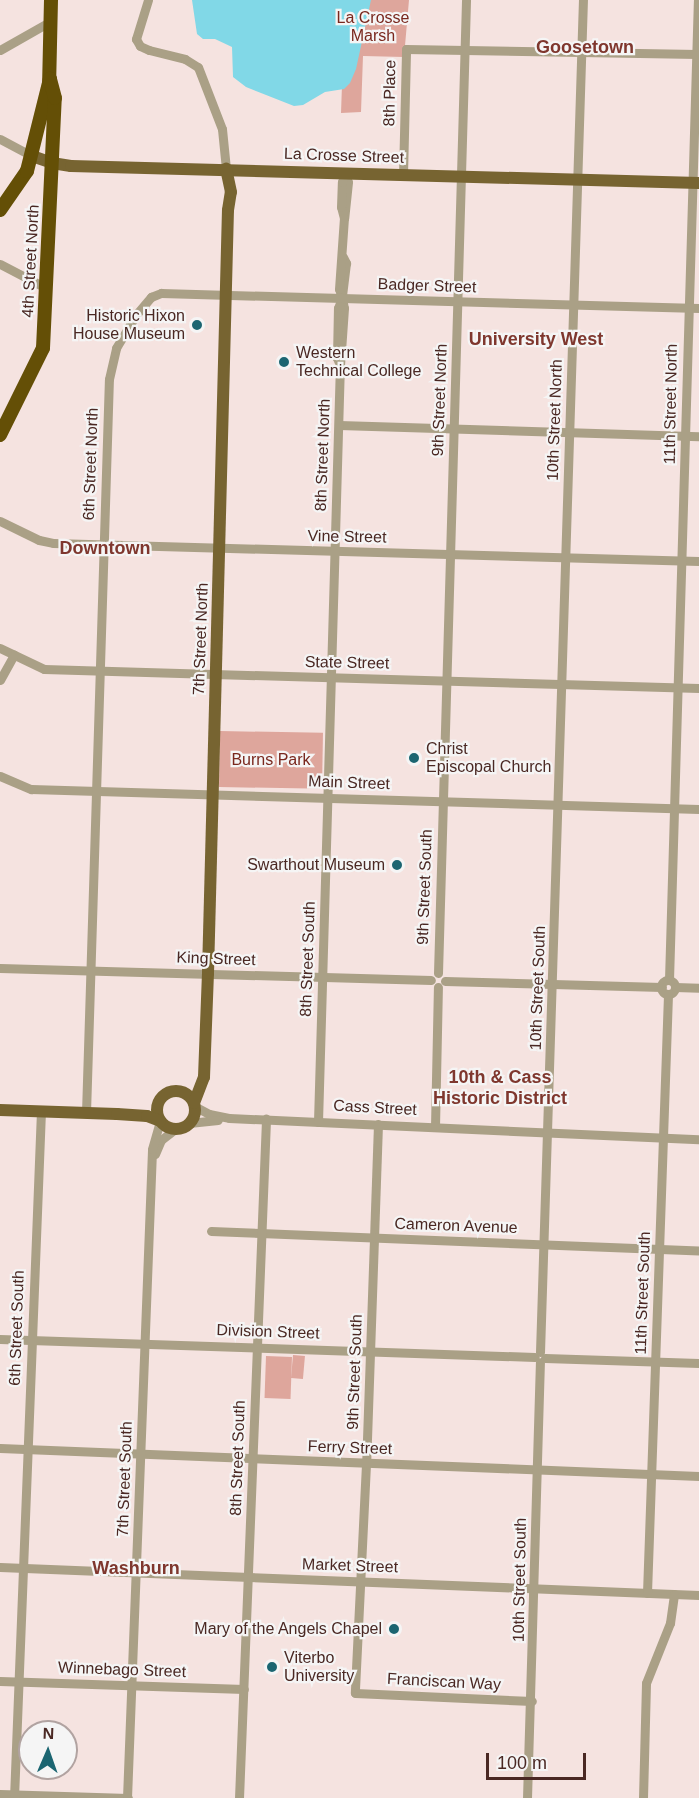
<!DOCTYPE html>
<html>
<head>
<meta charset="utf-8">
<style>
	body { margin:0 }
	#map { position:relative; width:699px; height:1798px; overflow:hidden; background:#f5e3e0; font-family:Helvetica,sans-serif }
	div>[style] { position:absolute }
	.green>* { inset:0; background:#dea69c; transform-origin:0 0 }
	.water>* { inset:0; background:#81d8e7 }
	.minor>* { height:9px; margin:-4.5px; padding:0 4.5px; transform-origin:4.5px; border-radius:4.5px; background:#aaa086 }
	.minor>.ring { margin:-4.5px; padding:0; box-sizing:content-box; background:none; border:9px solid #aaa086; border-radius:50% }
	.major>* { height:12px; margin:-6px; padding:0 6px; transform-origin:6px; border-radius:6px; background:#776431 }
	.major>.ring { margin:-6px; padding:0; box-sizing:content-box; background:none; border:12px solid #776431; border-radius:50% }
	.highway>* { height:14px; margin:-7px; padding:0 7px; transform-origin:7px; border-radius:7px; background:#644f06 }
	.dots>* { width:16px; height:16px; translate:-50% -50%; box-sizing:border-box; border:3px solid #f5f5f5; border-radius:50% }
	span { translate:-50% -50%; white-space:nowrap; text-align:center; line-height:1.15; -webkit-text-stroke:4.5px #f5f5f5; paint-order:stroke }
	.park-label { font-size:16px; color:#79271d }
	.street-label { font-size:16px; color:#4a2823 }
	.poi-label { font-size:16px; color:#4a2823 }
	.right { translate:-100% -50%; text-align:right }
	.left { translate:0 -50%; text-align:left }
	.neighbourhood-label { font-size:18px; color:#7f372e; font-weight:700 }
	.north { position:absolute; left:18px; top:1720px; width:60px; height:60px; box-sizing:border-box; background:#f5f5f5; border:2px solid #b1a3a1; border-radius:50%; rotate:2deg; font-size:16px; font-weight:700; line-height:24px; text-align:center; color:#4a2823 }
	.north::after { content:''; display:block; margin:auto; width:21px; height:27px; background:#1b6571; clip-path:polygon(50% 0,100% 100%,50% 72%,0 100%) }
	.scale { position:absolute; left:486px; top:1753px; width:100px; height:27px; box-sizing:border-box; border:3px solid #4a2823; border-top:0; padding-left:8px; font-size:18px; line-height:21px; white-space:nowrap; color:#4a2823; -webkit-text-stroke:4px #f5f5f5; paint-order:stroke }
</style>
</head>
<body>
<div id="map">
	<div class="green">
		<i style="clip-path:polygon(345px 0,409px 0,404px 57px,363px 56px,361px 112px,341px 113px)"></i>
		<i style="left:220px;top:731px;width:103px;height:56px;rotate:1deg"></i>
		<i style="left:293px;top:1355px;width:12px;height:23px;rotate:5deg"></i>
		<i style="left:266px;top:1356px;width:26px;height:42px;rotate:2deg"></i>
	</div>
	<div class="water">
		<i style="clip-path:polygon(192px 0,371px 0,356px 69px,350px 83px,344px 89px,325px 92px,303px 105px,294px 106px,246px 87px,233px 77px,232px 47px,215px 39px,203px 39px,197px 34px)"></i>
	</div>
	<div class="minor">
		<i style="left:148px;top:0;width:41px;rotate:107.1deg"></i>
		<i style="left:136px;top:39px;width:8px;rotate:60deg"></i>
		<i style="left:140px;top:46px;width:10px;rotate:24deg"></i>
		<i style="left:149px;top:50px;width:37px;rotate:14deg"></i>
		<i style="left:185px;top:59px;width:15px;rotate:32deg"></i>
		<i style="left:198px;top:67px;width:66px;rotate:68.8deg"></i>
		<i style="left:222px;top:129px;width:40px;rotate:84.3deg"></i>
		<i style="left:0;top:50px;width:59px;rotate:-29.6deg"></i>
		<i style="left:0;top:139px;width:36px;rotate:28deg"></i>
		<i style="left:345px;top:173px;width:9px;rotate:72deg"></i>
		<i style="left:348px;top:182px;width:36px;rotate:96deg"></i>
		<i style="left:344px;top:218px;width:11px;rotate:-105deg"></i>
		<i style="left:341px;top:207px;width:25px;rotate:-88deg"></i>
		<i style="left:342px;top:182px;width:9px;rotate:-72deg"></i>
		<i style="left:403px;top:175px;width:126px;rotate:-88.6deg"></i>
		<i style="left:406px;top:49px;width:291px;rotate:1deg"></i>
		<i style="left:343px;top:257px;width:7px;rotate:63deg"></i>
		<i style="left:346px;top:263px;width:35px;rotate:97deg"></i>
		<i style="left:342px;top:298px;width:9px;rotate:-108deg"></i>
		<i style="left:339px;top:289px;width:71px;rotate:-86deg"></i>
		<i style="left:0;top:264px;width:52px;rotate:27.6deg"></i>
		<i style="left:342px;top:298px;width:10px;rotate:79deg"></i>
		<i style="left:344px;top:308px;width:57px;rotate:94deg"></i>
		<i style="left:340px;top:365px;width:8px;rotate:-113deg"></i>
		<i style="left:337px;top:358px;width:50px;rotate:-88.9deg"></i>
		<i style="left:338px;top:308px;width:11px;rotate:-68deg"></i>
		<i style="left:339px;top:425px;width:360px;rotate:1.8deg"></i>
		<i style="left:0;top:521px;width:43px;rotate:26deg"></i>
		<i style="left:39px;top:540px;width:14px;rotate:12deg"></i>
		<i style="left:53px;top:543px;width:646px;rotate:1.6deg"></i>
		<i style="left:0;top:648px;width:49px;rotate:25.5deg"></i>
		<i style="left:44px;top:669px;width:655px;rotate:1.66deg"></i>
		<i style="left:0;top:680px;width:29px;rotate:-61deg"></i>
		<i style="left:0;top:776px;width:34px;rotate:23deg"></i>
		<i style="left:31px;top:789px;width:668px;rotate:1.71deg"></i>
		<i style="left:0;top:968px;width:431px;rotate:1.6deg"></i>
		<i style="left:438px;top:973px;width:973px;rotate:-88.35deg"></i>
		<i style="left:669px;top:980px;width:980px;rotate:-88.31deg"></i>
		<i class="ring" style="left:661px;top:980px;width:5px;height:5px"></i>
		<i style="left:445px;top:981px;width:217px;rotate:1.6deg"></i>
		<i style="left:675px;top:987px;width:24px;rotate:2deg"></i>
		<i style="left:194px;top:1106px;width:17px;rotate:28deg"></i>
		<i style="left:209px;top:1114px;width:20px;rotate:11deg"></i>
		<i style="left:229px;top:1118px;width:470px;rotate:2.6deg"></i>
		<i style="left:86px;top:1113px;width:734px;rotate:-88.21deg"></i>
		<i style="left:109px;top:379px;width:32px;rotate:-77deg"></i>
		<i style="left:116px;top:348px;width:37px;rotate:-59deg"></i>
		<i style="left:135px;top:316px;width:25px;rotate:-50deg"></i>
		<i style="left:151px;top:297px;width:11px;rotate:-22deg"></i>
		<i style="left:161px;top:293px;width:538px;rotate:1.6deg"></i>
		<i style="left:318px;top:1122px;width:757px;rotate:-88.34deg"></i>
		<i style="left:189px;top:1123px;width:29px;rotate:-6deg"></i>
		<i style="left:378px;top:1124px;width:340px;rotate:92deg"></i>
		<i style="left:366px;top:1464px;width:229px;rotate:92.8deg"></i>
		<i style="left:355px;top:1693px;width:177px;rotate:2.6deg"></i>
		<i style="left:435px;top:1127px;width:140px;rotate:-88.8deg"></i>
		<i style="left:155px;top:1154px;width:15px;rotate:-67deg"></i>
		<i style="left:161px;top:1140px;width:18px;rotate:-38deg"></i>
		<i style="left:211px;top:1231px;width:488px;rotate:2.3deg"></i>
		<i style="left:0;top:1339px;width:535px;rotate:1.93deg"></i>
		<i style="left:540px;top:1352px;width:1353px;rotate:-88.18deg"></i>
		<i style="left:545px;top:1358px;width:154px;rotate:1.9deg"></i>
		<i style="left:0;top:1448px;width:700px;rotate:2.29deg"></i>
		<i style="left:0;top:1567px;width:700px;rotate:2.29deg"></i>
		<i style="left:647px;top:1593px;width:599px;rotate:-87.99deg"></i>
		<i style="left:0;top:1681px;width:244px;rotate:1.9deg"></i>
		<i style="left:0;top:1794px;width:128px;rotate:1.8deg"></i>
		<i style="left:14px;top:1798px;width:687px;rotate:-87.75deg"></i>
		<i style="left:127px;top:1798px;width:649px;rotate:-87.79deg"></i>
		<i style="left:152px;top:1149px;width:29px;rotate:-74deg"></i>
		<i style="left:239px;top:1798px;width:680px;rotate:-87.72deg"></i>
		<i style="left:527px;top:1798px;width:436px;rotate:-88.3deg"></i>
		<i style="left:643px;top:1798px;width:115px;rotate:-88.5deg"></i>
		<i style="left:646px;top:1683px;width:65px;rotate:-68.2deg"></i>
		<i style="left:670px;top:1623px;width:29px;rotate:-82deg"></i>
	</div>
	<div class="major">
		<i style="left:32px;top:156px;width:21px;rotate:19deg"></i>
		<i style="left:52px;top:163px;width:19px;rotate:9deg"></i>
		<i style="left:71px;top:166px;width:628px;rotate:1.55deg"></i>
		<i class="ring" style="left:157px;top:1091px;width:26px;height:26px"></i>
		<i style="left:194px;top:1103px;width:28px;rotate:-69deg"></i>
		<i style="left:204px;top:1077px;width:104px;rotate:-87.8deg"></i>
		<i style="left:208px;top:973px;width:763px;rotate:-88.5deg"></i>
		<i style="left:228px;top:210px;width:18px;rotate:-81deg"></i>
		<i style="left:231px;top:192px;width:24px;rotate:-102deg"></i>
		<i style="left:0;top:1110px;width:117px;rotate:2deg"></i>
		<i style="left:117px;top:1114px;width:30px;rotate:4deg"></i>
		<i style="left:147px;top:1116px;width:14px;rotate:21deg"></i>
	</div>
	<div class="highway">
		<i style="left:49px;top:88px;width:88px;rotate:-88.7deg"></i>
		<i style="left:0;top:210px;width:47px;rotate:-55.3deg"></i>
		<i style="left:27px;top:171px;width:95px;rotate:-76deg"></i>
		<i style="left:0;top:435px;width:97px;rotate:-63.7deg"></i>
		<i style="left:43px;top:348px;width:250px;rotate:-87.3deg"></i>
		<i style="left:55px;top:98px;width:20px;rotate:-105deg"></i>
	</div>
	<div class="dots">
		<i style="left:197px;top:325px;background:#1b6571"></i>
		<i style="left:284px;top:362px;background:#1b6571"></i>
		<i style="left:414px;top:758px;background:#1b6571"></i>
		<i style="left:397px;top:865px;background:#1b6571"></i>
		<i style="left:394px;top:1629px;background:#1b6571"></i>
		<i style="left:272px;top:1667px;background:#1b6571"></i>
	</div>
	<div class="park-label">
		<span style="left:373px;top:27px">La Crosse<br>Marsh</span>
		<span style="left:271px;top:760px">Burns Park</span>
	</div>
	<div class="street-label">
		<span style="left:390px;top:93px;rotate:-89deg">8th Place</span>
		<span style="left:344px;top:156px;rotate:2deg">La Crosse Street</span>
		<span style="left:31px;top:261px;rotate:-87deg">4th Street North</span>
		<span style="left:427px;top:286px;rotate:2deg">Badger Street</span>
		<span style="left:440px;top:400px;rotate:-88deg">9th Street North</span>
		<span style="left:671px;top:404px;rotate:-89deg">11th Street North</span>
		<span style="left:555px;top:420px;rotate:-88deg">10th Street North</span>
		<span style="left:323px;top:455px;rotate:-88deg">8th Street North</span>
		<span style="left:91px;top:464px;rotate:-88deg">6th Street North</span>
		<span style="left:347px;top:537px;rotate:1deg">Vine Street</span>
		<span style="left:201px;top:639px;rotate:-88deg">7th Street North</span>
		<span style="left:347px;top:663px;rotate:1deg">State Street</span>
		<span style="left:349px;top:783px;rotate:2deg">Main Street</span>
		<span style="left:425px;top:887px;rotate:-88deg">9th Street South</span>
		<span style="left:216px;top:959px;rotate:2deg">King Street</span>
		<span style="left:308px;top:959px;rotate:-88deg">8th Street South</span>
		<span style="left:538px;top:988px;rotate:-88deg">10th Street South</span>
		<span style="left:375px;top:1108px;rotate:3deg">Cass Street</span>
		<span style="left:456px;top:1226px;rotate:2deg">Cameron Avenue</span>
		<span style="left:643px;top:1293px;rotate:-88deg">11th Street South</span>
		<span style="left:17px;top:1328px;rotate:-88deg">6th Street South</span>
		<span style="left:268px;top:1332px;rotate:2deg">Division Street</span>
		<span style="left:355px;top:1372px;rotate:-88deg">9th Street South</span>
		<span style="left:350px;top:1448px;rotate:2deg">Ferry Street</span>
		<span style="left:238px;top:1458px;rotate:-88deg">8th Street South</span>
		<span style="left:125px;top:1479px;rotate:-88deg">7th Street South</span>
		<span style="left:350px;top:1566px;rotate:2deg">Market Street</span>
		<span style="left:520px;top:1580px;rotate:-89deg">10th Street South</span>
		<span style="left:122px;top:1670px;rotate:2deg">Winnebago Street</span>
		<span style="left:444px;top:1682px;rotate:3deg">Franciscan Way</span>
	</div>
	<div class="poi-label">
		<span class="right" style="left:185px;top:325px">Historic Hixon<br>House Museum</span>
		<span class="left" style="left:296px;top:362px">Western<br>Technical College</span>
		<span class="left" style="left:426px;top:758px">Christ<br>Episcopal Church</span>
		<span class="right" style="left:385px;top:865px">Swarthout Museum</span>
		<span class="right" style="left:382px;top:1629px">Mary of the Angels Chapel</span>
		<span class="left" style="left:284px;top:1667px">Viterbo<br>University</span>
	</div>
	<div class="neighbourhood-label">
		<span style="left:585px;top:47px">Goosetown</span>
		<span style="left:536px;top:339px">University West</span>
		<span style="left:105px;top:548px">Downtown</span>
		<span style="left:500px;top:1088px">10th &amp; Cass<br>Historic District</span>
		<span style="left:136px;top:1568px">Washburn</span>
	</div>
	<div class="north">N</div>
	<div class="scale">100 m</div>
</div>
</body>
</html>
